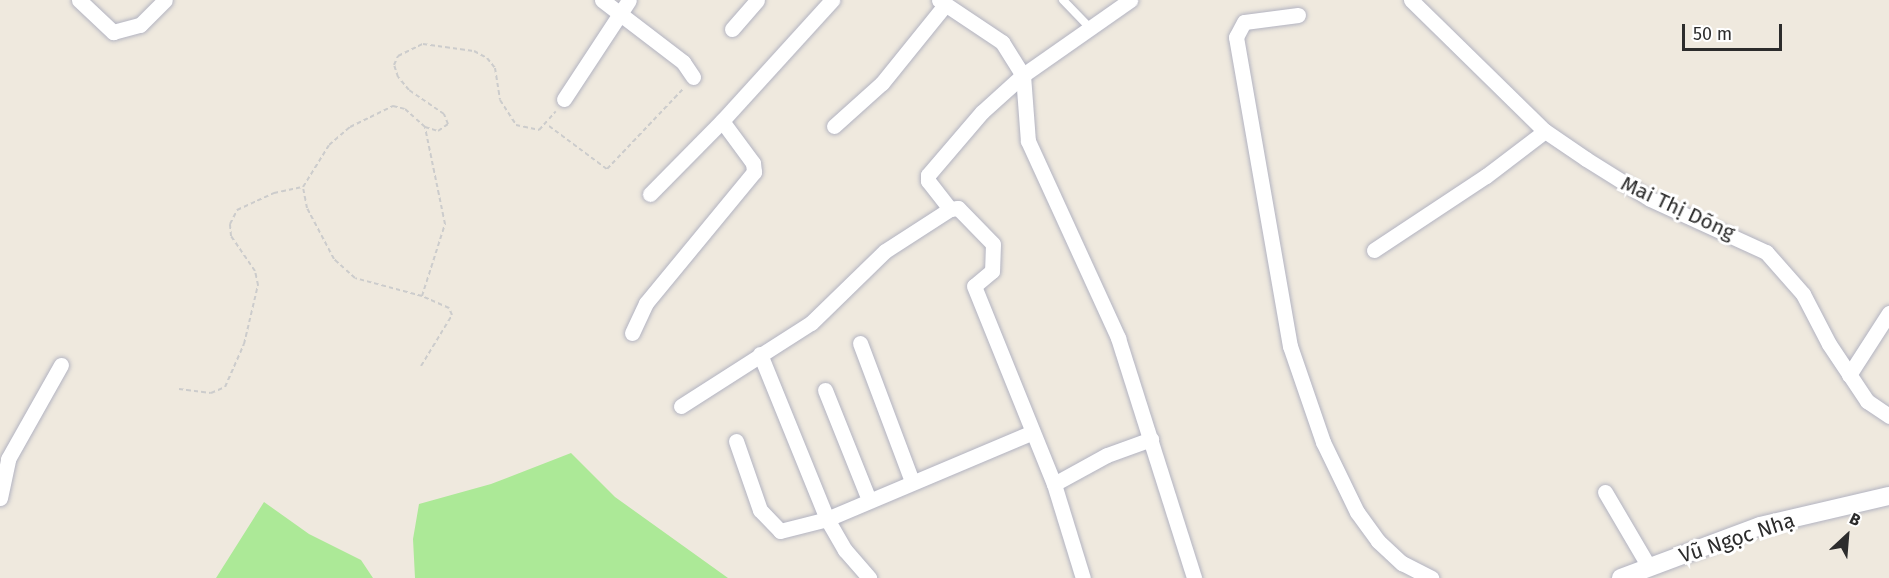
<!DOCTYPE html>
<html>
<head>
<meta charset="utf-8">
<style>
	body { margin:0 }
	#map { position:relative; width:1889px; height:578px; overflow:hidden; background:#efe9de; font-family:"Fira Sans",sans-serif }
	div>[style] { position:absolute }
	.green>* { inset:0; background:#ace997 }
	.path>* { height:2px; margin-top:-1px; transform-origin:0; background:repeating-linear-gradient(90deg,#ccc 0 4.5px,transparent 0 7.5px) }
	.roads { filter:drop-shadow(0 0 2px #b2b3c1) drop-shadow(0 0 2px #b2b3c1) }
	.service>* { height:8px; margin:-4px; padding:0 4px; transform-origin:4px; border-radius:4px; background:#fff }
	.minor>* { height:15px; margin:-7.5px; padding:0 7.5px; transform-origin:7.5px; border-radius:7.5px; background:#fff }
	.tertiary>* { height:18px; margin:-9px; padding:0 9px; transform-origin:9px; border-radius:9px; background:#fff }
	span { translate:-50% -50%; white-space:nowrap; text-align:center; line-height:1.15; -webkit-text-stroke:6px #fff; paint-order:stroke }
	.street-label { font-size:21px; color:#2c2c2c }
	.north { position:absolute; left:1817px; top:506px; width:60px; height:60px; -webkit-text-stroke:4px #fff; paint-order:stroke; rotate:26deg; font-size:16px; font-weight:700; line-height:24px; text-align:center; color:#2c2c2c }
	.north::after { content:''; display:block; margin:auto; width:21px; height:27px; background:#2c2c2c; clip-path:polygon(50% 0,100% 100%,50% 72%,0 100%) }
	.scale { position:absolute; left:1682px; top:24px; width:100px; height:27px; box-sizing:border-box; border:3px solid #2c2c2c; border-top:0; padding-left:8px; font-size:18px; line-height:21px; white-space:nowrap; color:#2c2c2c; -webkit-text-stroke:4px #fff; paint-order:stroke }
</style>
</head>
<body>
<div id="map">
	<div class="green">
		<i style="clip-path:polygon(571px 453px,615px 497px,728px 578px,415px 578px,413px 539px,419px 504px,491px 484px)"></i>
		<i style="clip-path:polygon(264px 502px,309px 534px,361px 560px,373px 578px,216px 578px)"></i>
	</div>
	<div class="path">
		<i style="left:549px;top:126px;width:72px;rotate:36.6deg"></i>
		<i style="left:607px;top:169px;width:110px;rotate:-46.5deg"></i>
		<i style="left:422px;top:296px;width:69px;rotate:-165deg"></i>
		<i style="left:355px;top:278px;width:28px;rotate:-138deg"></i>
		<i style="left:334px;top:259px;width:58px;rotate:-117.9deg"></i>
		<i style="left:307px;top:208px;width:21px;rotate:-101deg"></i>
		<i style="left:303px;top:187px;width:49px;rotate:-58.2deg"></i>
		<i style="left:329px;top:145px;width:28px;rotate:-41deg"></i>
		<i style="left:350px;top:127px;width:48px;rotate:-26deg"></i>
		<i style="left:393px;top:106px;width:12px;rotate:14deg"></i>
		<i style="left:405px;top:109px;width:27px;rotate:42deg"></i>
		<i style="left:421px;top:366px;width:60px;rotate:-58.7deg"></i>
		<i style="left:452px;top:315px;width:8px;rotate:-113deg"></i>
		<i style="left:449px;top:308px;width:30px;rotate:-156deg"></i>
		<i style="left:422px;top:296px;width:76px;rotate:-72.3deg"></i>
		<i style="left:445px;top:224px;width:99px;rotate:-101.7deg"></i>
		<i style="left:425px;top:127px;width:14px;rotate:17deg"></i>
		<i style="left:438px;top:131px;width:12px;rotate:-35deg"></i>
		<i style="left:448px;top:124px;width:11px;rotate:-112deg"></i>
		<i style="left:444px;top:114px;width:42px;rotate:-145.6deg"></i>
		<i style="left:409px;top:90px;width:17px;rotate:-130deg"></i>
		<i style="left:398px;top:77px;width:13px;rotate:-108deg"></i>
		<i style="left:394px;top:65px;width:10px;rotate:-66deg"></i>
		<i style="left:398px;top:56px;width:28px;rotate:-26deg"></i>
		<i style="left:423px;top:44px;width:51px;rotate:7.8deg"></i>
		<i style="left:474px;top:51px;width:15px;rotate:28deg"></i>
		<i style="left:487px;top:58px;width:13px;rotate:51deg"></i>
		<i style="left:495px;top:68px;width:32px;rotate:81deg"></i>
		<i style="left:500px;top:100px;width:30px;rotate:57deg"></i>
		<i style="left:516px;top:125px;width:24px;rotate:12deg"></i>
		<i style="left:539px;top:130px;width:25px;rotate:-48deg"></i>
		<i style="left:179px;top:389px;width:32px;rotate:7deg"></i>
		<i style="left:211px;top:393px;width:15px;rotate:-23deg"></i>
		<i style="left:225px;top:387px;width:47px;rotate:-66.2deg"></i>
		<i style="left:244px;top:344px;width:61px;rotate:-76.7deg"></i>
		<i style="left:258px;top:285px;width:14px;rotate:-102deg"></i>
		<i style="left:255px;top:271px;width:42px;rotate:-124.4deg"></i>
		<i style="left:231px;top:236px;width:12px;rotate:-95deg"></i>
		<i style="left:230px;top:224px;width:16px;rotate:-63deg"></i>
		<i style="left:237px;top:210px;width:41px;rotate:-24.7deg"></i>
		<i style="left:274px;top:193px;width:30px;rotate:-12deg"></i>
	</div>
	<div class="roads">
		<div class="service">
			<i style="left:1063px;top:0;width:39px;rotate:46deg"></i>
		</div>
		<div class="minor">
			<i style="left:79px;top:0;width:47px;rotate:43.3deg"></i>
			<i style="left:113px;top:32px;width:28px;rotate:-15deg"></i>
			<i style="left:140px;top:25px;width:35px;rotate:-45deg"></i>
			<i style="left:602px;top:0;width:102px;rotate:37.4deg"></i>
			<i style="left:683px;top:62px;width:18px;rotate:56deg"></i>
			<i style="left:939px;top:0;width:76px;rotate:33.7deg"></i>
			<i style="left:1002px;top:42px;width:39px;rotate:58deg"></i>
			<i style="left:1023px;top:75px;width:66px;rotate:85.7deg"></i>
			<i style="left:1028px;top:141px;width:217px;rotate:65.4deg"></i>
			<i style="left:1118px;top:338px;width:252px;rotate:72.4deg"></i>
			<i style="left:1411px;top:0;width:187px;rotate:44.4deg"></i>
			<i style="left:1545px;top:131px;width:50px;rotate:34.3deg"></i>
			<i style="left:1586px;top:159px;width:75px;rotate:32deg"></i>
			<i style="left:1650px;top:199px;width:128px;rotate:24.6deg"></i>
			<i style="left:1766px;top:252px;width:56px;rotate:48.6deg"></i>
			<i style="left:1803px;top:294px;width:56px;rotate:62.5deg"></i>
			<i style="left:1829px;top:344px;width:69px;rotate:56.3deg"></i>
			<i style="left:1867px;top:401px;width:27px;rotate:34deg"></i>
			<i style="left:1298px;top:15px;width:54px;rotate:172.6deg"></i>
			<i style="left:1244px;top:22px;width:17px;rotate:118deg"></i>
			<i style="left:1236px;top:37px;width:314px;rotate:80.1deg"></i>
			<i style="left:1290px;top:346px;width:102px;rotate:71deg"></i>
			<i style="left:1323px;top:442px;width:78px;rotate:64.1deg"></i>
			<i style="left:1357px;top:512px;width:36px;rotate:54deg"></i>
			<i style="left:1378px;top:541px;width:33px;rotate:43deg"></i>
			<i style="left:1402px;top:563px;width:33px;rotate:27deg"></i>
			<i style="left:732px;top:29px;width:38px;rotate:-49deg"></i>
			<i style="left:564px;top:99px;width:118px;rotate:-56.7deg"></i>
			<i style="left:834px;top:126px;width:64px;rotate:-41.9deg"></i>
			<i style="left:882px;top:83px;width:100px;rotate:-51.1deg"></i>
			<i style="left:650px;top:194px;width:103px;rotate:-45.4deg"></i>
			<i style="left:950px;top:209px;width:8px;rotate:-7deg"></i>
			<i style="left:958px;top:208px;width:50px;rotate:45.8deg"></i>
			<i style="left:993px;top:244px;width:27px;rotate:92deg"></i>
			<i style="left:992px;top:271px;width:23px;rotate:140deg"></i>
			<i style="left:974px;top:286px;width:214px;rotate:68deg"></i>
			<i style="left:1054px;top:484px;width:98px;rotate:72.9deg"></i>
			<i style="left:1374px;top:250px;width:134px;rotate:-33.5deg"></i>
			<i style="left:1486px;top:176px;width:74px;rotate:-37.3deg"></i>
			<i style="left:632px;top:333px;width:33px;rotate:-65deg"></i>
			<i style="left:646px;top:303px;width:170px;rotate:-50.5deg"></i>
			<i style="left:754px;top:172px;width:9px;rotate:-96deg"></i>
			<i style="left:753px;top:163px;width:52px;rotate:-126.4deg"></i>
			<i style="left:722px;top:121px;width:164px;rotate:-47.7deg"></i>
			<i style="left:860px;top:343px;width:147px;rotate:69.4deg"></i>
			<i style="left:760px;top:354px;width:178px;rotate:67.9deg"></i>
			<i style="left:827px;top:519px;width:36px;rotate:60deg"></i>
			<i style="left:845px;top:550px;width:37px;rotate:49deg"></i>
			<i style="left:1849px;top:375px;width:74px;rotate:-57.2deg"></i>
			<i style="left:825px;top:390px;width:118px;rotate:68.2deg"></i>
			<i style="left:681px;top:406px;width:154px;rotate:-32.6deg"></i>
			<i style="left:811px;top:323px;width:103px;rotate:-44.2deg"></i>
			<i style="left:885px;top:251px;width:77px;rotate:-32.9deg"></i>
			<i style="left:950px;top:209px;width:36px;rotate:-128deg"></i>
			<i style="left:928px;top:181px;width:6px;rotate:-90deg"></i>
			<i style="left:928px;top:175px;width:83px;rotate:-49.4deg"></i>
			<i style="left:982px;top:112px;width:55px;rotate:-42.1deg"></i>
			<i style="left:1023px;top:75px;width:131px;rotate:-35deg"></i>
			<i style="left:736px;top:441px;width:73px;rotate:70.8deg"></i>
			<i style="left:760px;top:510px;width:29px;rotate:46deg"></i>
			<i style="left:780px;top:531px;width:49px;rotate:-14.3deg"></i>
			<i style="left:827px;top:519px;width:221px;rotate:-22.9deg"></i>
			<i style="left:1054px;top:484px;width:60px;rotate:-28.7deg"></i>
			<i style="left:1107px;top:455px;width:47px;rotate:-20deg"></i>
			<i style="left:1605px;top:492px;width:87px;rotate:59.6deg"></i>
			<i style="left:0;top:498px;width:40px;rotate:-78deg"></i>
			<i style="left:8px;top:459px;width:108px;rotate:-60.6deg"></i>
		</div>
		<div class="tertiary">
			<i style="left:1621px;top:578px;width:148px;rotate:-20.5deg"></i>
			<i style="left:1760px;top:526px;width:132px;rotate:-13.1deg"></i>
		</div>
	</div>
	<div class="street-label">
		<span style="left:1678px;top:208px;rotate:25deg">Mai Thị Dõng</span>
		<span style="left:1737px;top:538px;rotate:-18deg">Vũ Ngọc Nhạ</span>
	</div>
	<div class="north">B</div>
	<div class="scale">50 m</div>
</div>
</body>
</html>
